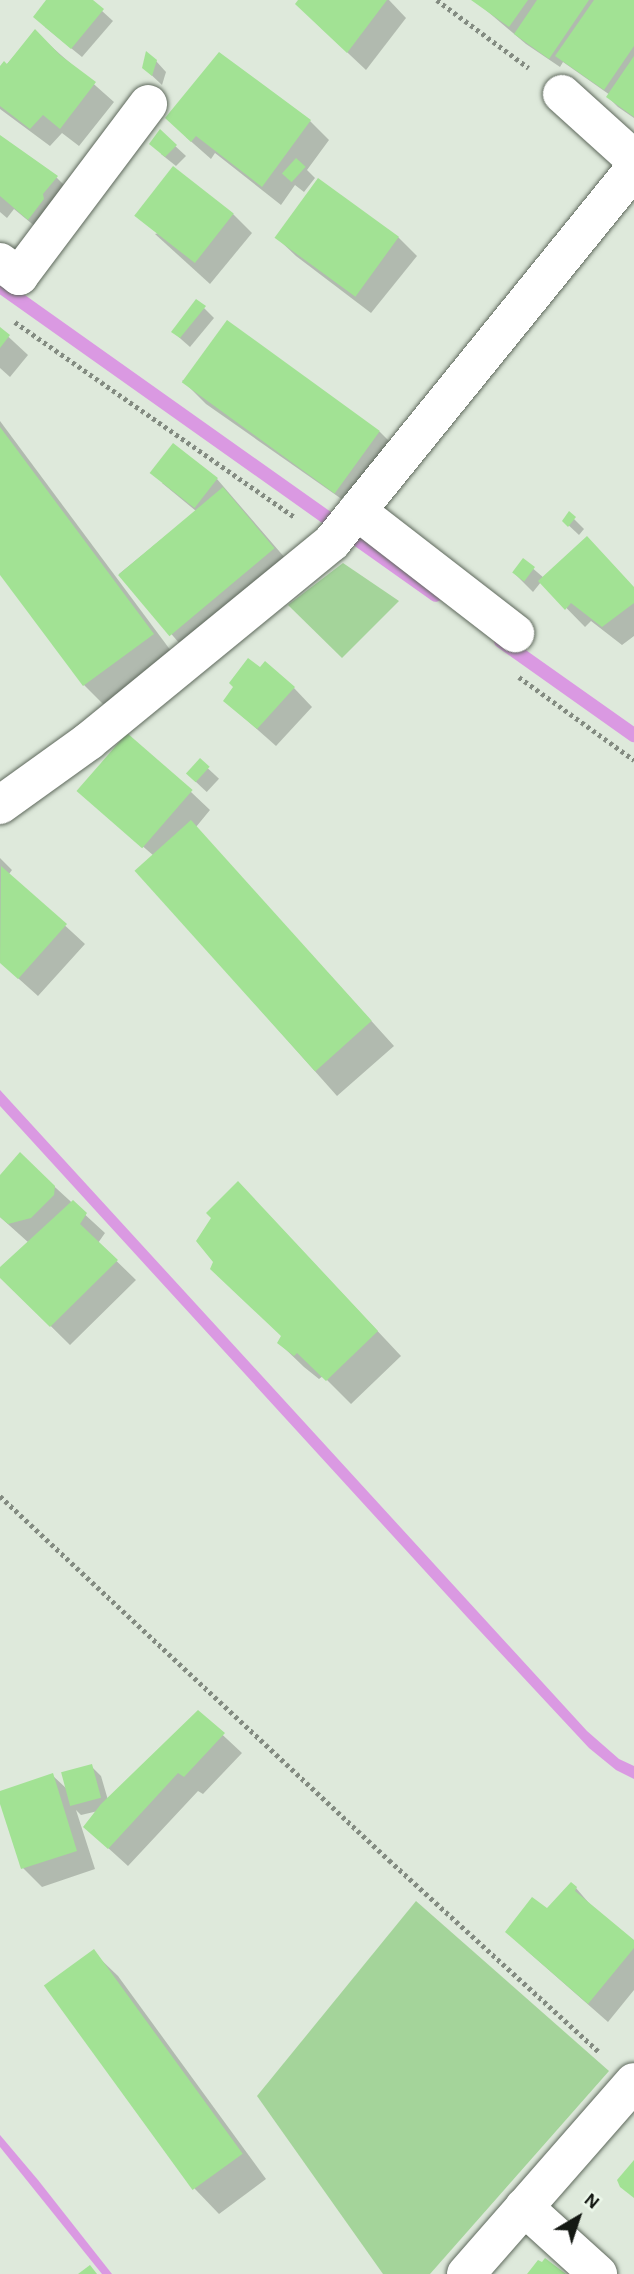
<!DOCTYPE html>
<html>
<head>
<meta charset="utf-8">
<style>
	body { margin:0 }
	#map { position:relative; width:634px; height:2274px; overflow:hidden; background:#dee9db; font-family:"Alegreya Sans",sans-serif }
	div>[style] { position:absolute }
	.green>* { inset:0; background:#a4d49a }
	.water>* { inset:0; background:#da99e2 }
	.shadow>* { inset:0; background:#0003; transform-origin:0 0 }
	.stream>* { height:14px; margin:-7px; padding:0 7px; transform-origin:7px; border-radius:7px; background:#da99e2 }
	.building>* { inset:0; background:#a2e294; transform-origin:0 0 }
	.path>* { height:4.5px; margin-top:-2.25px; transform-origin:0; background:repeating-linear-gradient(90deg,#838b81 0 3.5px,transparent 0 7px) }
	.roads { filter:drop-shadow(0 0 2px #5e685c) drop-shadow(0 0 2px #5e685c) }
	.minor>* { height:38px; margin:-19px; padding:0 19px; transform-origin:19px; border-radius:19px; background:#fff }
	.tertiary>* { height:38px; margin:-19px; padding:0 19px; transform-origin:19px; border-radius:19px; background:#fff }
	span { translate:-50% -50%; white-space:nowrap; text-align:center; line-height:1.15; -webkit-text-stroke:5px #ebf7e9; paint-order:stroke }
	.north { position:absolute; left:543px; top:2183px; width:70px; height:70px; -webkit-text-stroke:5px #ebf7e9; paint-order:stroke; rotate:39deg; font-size:19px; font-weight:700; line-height:28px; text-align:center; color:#141813 }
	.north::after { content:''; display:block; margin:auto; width:24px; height:32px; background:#141813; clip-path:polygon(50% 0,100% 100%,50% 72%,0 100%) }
</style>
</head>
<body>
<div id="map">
	<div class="green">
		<i style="clip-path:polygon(343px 563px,399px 601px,342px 658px,288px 605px)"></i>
		<i style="clip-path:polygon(416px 1901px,609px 2071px,430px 2274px,383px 2274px,257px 2096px)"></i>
	</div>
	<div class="water">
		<i style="clip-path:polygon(0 1090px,587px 1731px,619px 1759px,634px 1766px,634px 1779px,616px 1770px,589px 1748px,467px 1617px,0 1106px)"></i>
		<i style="clip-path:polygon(0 2135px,38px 2180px,112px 2274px,102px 2274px,0 2147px)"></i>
	</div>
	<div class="shadow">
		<i style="clip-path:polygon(48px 0,90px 0,113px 21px,82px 57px,45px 27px)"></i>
		<i style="clip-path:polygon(301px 0,389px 0,406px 18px,366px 70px,316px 23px)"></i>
		<i style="clip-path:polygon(474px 0,634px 0,634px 118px,618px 107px,608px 97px,610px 95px,563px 62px,560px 67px,526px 44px)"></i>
		<i style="clip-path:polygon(35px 32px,114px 102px,79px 146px,62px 133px,50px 146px,0 109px,0 72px)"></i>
		<i style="clip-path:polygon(156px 61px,166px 72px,162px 85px,144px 68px)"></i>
		<i style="clip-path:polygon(310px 121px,329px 140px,307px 170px,315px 178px,304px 192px,295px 185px,281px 205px,215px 153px,211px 159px,186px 137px)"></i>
		<i style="clip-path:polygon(160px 132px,186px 156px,176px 166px,161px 154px)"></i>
		<i style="clip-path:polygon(0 137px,57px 178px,75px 196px,48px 237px,14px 209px,7px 218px,0 212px)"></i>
		<i style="clip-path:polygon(233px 214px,252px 233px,210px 284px,155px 234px)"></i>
		<i style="clip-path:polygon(398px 237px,417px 256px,371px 313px,296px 256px,277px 238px)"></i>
		<i style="clip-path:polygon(204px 308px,214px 318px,190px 347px,173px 332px)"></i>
		<i style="clip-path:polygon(0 329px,28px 355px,10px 377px,0 368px)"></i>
		<i style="clip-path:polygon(182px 380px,380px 432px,404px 456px,363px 514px,206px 404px)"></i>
		<i style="clip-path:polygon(0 421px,177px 659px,108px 709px,84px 685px,0 573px)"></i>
		<i style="clip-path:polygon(217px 479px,298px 573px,194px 660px,119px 574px,196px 511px,162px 483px)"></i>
		<i style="clip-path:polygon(569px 514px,584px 529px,579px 535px,564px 521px)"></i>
		<i style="clip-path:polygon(523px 560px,544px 578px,634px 588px,634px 636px,622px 645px,591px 621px,585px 627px,541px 582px,533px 592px,513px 572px)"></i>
		<i style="clip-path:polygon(294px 688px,312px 707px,276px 746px,225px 701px)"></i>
		<i style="left:200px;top:761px;width:26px;height:18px;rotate:43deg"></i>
		<i style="clip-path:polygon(80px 792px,191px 792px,210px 810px,196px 827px,394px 1046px,337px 1096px,137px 871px,154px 856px)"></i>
		<i style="clip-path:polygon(0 858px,12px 870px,9px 874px,85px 944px,38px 996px,0 962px)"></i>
		<i style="clip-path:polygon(20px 1155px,105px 1233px,98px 1243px,136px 1280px,70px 1345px,0 1276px,0 1269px,29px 1243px,0 1217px,0 1177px)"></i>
		<i style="clip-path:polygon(262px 1208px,401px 1356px,351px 1404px,323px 1376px,319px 1379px,304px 1367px,279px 1343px,283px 1337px,215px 1262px)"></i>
		<i style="clip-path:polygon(198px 1712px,242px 1753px,203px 1794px,198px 1791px,128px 1866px,85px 1827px,98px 1811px,81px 1815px,76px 1810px,95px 1869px,42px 1887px,23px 1868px,0 1793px,52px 1775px,67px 1789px,91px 1766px,101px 1776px,108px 1800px)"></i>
		<i style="clip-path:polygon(576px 1888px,594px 1909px,634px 1942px,634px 1990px,608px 2022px,526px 1950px,547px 1910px)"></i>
		<i style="clip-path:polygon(93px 1952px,118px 1976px,266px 2179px,219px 2214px,195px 2189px,46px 1985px)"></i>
	</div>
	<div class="stream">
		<i style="left:0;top:286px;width:534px;rotate:35.33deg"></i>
		<i style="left:501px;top:641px;width:163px;rotate:35.3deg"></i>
	</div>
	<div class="building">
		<i style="clip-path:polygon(46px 0,93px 0,104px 9px,71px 49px,33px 17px)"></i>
		<i style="clip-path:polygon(298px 0,387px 0,347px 53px,295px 4px)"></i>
		<i style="clip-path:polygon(471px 0,528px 0,509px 27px)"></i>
		<i style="clip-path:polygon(537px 0,589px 0,549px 59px,514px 34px)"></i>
		<i style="clip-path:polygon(594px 0,634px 0,634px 46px,604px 90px,555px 56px)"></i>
		<i style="clip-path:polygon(35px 29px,60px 55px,96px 82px,60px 129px,43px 115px,30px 129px,0 106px,0 66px,4px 61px,7px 64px)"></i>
		<i style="clip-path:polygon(146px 51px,157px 60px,152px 76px,142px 68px)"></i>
		<i style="clip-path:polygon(219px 52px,311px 120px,262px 187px,196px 136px,191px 142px,165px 118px)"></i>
		<i style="clip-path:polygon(634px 56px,634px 117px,606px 97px)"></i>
		<i style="clip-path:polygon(160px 129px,177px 145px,165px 157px,149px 144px)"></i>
		<i style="clip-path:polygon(0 135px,58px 176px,43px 194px,44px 199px,28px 220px,0 196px)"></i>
		<i style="left:296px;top:158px;width:13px;height:21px;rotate:42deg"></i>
		<i style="left:173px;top:166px;width:77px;height:63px;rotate:38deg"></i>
		<i style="left:318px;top:178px;width:100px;height:74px;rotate:36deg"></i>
		<i style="clip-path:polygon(196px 299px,206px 306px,180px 338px,171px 332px)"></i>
		<i style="left:227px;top:320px;width:189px;height:77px;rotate:36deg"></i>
		<i style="clip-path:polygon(0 327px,10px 335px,0 348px)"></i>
		<i style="clip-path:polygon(0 427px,154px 634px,83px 686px,0 575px)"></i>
		<i style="left:173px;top:443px;width:57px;height:38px;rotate:38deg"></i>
		<i style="left:223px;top:487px;width:80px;height:137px;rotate:50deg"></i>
		<i style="clip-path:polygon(569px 511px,576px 517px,568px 527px,562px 521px)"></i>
		<i style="clip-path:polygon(587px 536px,634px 587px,634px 603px,602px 627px,571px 603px,565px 610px,538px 581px)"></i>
		<i style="left:523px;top:558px;width:15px;height:18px;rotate:37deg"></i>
		<i style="clip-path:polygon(248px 658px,260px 667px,265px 661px,295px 687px,257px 729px,223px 701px,233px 687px,229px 683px)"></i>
		<i style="left:127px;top:733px;width:87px;height:77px;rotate:41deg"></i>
		<i style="left:200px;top:758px;width:13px;height:21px;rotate:42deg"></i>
		<i style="left:191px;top:820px;width:270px;height:76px;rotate:48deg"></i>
		<i style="clip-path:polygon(1px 866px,67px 924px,18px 979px,0 963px)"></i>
		<i style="clip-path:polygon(20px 1152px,55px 1186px,54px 1195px,31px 1218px,8px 1224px,0 1217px,0 1175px)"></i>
		<i style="clip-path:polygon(238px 1181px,378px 1331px,326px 1381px,297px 1353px,294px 1356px,277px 1343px,281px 1336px,210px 1269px,213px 1262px,196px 1241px,211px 1218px,206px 1213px)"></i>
		<i style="clip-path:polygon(73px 1200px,87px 1213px,80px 1224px,118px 1260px,50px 1327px,0 1278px,0 1267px)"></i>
		<i style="clip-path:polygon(198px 1710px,225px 1733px,184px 1777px,178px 1773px,108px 1849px,83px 1827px,101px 1804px)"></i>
		<i style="left:92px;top:1764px;width:35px;height:32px;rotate:75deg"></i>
		<i style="clip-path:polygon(53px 1773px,77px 1851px,21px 1869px,0 1804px,0 1791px)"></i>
		<i style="clip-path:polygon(571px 1882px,577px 1887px,575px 1891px,634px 1940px,634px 1948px,588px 2004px,505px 1932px,532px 1897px,547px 1908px)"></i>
		<i style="left:94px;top:1949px;width:253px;height:62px;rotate:54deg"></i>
		<i style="clip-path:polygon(634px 2160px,634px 2198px,620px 2187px,617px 2180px)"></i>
		<i style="clip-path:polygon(545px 2258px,566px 2274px,527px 2274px,538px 2260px,542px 2262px)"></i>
		<i style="clip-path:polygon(90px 2265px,97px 2274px,78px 2274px)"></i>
	</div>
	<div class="path">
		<i style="left:437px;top:0;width:114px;rotate:36.5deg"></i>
		<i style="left:15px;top:322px;width:341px;rotate:34.9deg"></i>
		<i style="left:519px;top:677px;width:142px;rotate:35.8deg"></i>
		<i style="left:0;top:1496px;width:533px;rotate:43.1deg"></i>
		<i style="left:389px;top:1860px;width:286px;rotate:42.4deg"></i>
	</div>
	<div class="roads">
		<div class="minor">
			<i style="left:562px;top:94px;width:97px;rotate:42.1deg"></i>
			<i style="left:0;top:262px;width:24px;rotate:36deg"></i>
			<i style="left:19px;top:276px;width:215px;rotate:-53.1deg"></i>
			<i style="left:357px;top:511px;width:200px;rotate:37.7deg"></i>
			<i style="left:0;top:805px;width:110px;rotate:-35.7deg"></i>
			<i style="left:89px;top:741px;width:314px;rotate:-39.3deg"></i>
			<i style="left:332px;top:542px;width:480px;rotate:-51deg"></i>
			<i style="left:524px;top:2207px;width:100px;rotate:42.2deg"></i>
		</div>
		<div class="tertiary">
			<i style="left:466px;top:2274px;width:255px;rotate:-48.8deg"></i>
		</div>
	</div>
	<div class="north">N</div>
</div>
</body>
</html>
